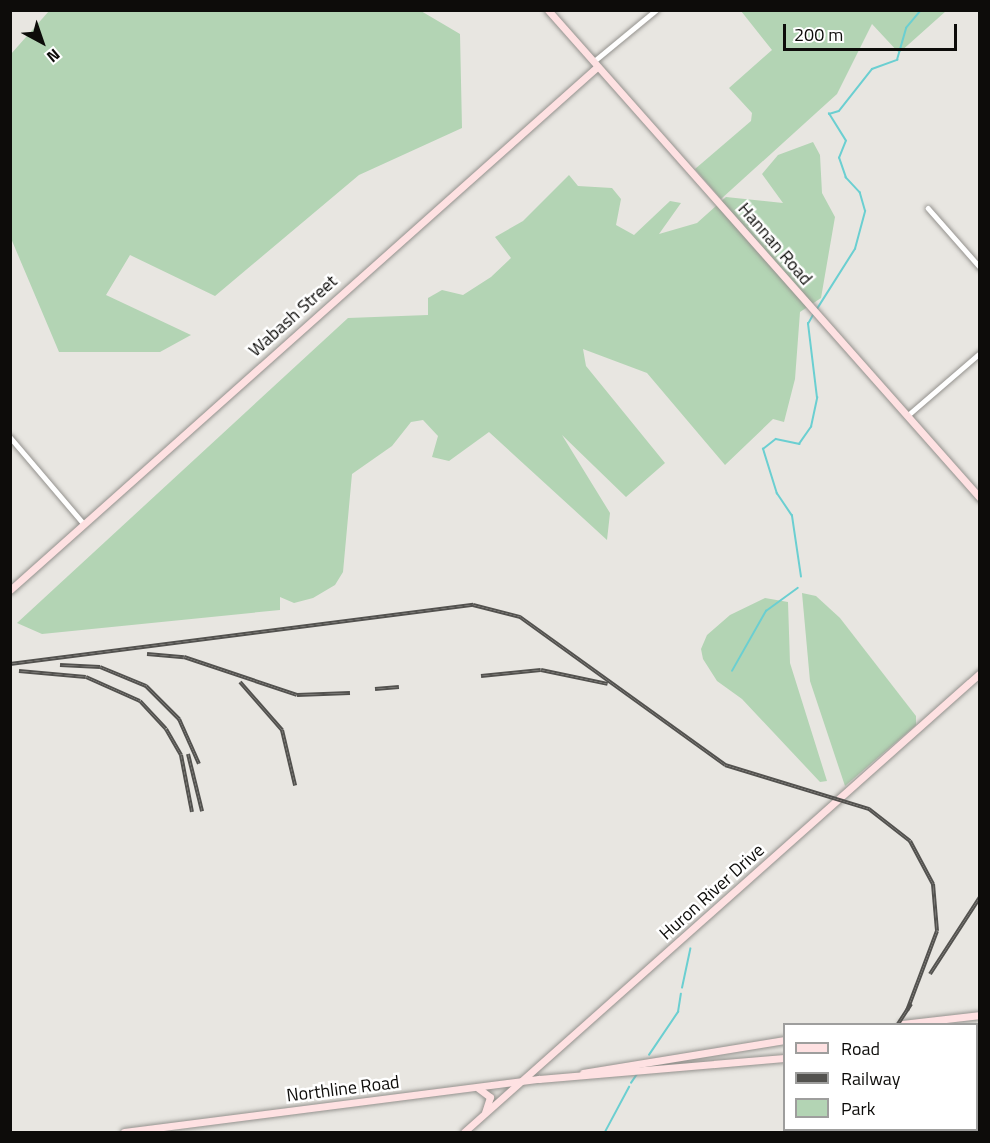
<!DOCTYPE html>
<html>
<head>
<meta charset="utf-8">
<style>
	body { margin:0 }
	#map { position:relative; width:990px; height:1143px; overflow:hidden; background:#e8e6e1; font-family:"Titillium Web",sans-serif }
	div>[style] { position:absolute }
	.green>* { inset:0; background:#b3d4b4 }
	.water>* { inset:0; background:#6bcfd1 }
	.stream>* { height:1.5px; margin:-0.75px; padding:0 0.75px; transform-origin:0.75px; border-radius:0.75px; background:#6bcfd1 }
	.roads { filter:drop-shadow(0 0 2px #94928e) drop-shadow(0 0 2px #94928e) }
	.street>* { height:4.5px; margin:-2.25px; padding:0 2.25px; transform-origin:2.25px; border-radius:2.25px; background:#fff }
	.secondary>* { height:7px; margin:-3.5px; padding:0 3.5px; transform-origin:3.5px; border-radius:3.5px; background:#fee1e2 }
	.rail>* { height:4px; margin-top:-2px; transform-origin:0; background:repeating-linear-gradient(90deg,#fff 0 4.5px,#53524f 0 9px); box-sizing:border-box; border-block:2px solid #53524f }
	span { translate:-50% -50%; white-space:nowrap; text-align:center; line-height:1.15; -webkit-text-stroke:5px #fff; paint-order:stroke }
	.street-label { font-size:18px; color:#0d0c0a }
	.frame { position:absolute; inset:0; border:12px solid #0d0c0a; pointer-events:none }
	.legend { position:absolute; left:783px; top:1023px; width:195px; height:108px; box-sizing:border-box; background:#fff; border:2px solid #9e9e9d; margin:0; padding:8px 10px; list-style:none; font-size:18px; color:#0d0c0a }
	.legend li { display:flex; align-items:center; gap:12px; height:30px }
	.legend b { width:30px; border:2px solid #9e9e9d }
	.north { position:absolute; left:12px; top:12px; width:60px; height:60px; -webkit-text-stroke:4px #fff; paint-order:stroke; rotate:140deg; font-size:16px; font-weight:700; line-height:24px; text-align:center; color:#0d0c0a }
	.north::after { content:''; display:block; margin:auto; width:21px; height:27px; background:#0d0c0a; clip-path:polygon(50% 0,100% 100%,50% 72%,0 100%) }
	.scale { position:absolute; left:783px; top:24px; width:174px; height:27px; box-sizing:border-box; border:3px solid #0d0c0a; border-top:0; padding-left:8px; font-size:18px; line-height:21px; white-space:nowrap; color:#0d0c0a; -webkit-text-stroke:4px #fff; paint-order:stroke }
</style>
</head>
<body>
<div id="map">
	<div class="green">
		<i style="clip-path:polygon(49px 11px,421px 11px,460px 34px,462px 128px,359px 175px,215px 296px,130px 255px,106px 295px,191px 335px,160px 352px,59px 352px,10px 236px,11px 54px)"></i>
		<i style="clip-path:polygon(741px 11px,741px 10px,946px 11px,899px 53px,872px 24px,837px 94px,721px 199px,695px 169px,751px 121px,752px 113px,729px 88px,772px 50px)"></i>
		<i style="clip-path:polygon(813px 142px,820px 155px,822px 193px,835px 217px,821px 298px,800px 312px,795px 379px,784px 422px,773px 419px,725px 465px,647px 373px,583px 349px,586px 366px,665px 463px,626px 497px,562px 435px,610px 513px,607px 540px,489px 432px,449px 461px,432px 457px,438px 436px,423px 420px,411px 422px,392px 446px,352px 474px,343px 572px,335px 585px,313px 598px,294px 603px,280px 597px,280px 610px,42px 634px,17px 623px,348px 318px,428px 315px,428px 298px,442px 290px,463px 295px,491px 277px,511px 258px,495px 237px,523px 221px,569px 175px,578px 186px,612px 188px,621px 199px,616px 225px,634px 235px,670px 201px,681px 203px,659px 234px,697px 223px,726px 197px,783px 203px,762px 174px,778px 155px)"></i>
		<i style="clip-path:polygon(802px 593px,816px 596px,840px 618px,916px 716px,916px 725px,845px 786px,810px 681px)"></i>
		<i style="clip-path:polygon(765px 598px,788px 602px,790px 663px,827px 781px,820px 782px,742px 699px,717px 681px,703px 659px,701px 649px,707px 635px,730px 615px)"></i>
	</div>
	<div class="water">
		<i style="clip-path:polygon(976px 1055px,979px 1132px,861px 1132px,976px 1130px)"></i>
	</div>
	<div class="stream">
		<i style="left:817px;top:309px;width:71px;rotate:-57.7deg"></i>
		<i style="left:855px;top:249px;width:39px;rotate:-75deg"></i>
		<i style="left:865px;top:211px;width:19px;rotate:-106deg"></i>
		<i style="left:860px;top:193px;width:21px;rotate:-133deg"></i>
		<i style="left:846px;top:178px;width:21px;rotate:-109deg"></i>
		<i style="left:839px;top:158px;width:18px;rotate:-68deg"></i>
		<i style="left:846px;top:141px;width:32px;rotate:-122deg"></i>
		<i style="left:829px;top:114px;width:10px;rotate:-17deg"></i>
		<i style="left:839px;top:111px;width:53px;rotate:-51.8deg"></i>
		<i style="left:872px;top:69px;width:27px;rotate:-20deg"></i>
		<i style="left:897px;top:60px;width:33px;rotate:-74deg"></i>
		<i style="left:906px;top:28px;width:23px;rotate:-50deg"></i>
		<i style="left:801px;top:577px;width:62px;rotate:-98.4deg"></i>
		<i style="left:792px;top:516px;width:27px;rotate:-124deg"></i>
		<i style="left:777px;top:494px;width:47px;rotate:-107.3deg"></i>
		<i style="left:763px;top:449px;width:16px;rotate:-38deg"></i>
		<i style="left:776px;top:439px;width:24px;rotate:12deg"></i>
		<i style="left:799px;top:444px;width:21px;rotate:-55deg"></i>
		<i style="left:811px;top:427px;width:30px;rotate:-78deg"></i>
		<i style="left:817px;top:398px;width:75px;rotate:-96.9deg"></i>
		<i style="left:808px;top:324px;width:10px;rotate:-61deg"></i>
		<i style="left:732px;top:671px;width:69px;rotate:-60.5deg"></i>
		<i style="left:766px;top:611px;width:39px;rotate:-36deg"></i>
		<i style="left:682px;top:988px;width:40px;rotate:-78deg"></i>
		<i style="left:649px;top:1055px;width:52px;rotate:-56deg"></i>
		<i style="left:678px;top:1012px;width:18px;rotate:-81deg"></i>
		<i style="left:631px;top:1083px;width:11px;rotate:-56deg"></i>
		<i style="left:605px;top:1132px;width:51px;rotate:-61.9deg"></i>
	</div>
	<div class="roads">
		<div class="street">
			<i style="left:593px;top:62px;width:82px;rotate:-39.5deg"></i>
			<i style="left:928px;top:208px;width:79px;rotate:48.6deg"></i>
			<i style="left:907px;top:416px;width:96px;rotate:-40.8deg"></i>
			<i style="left:10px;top:437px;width:114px;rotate:49.6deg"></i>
		</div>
		<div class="secondary">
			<i style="left:548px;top:10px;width:652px;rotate:48.48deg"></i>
			<i style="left:10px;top:590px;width:786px;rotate:-41.7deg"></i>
			<i style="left:902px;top:1024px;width:79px;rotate:-6.6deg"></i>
			<i style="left:976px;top:1034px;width:4px;rotate:-14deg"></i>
			<i style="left:583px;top:1073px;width:204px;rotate:-9.3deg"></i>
			<i style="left:478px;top:1088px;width:15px;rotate:37deg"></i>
			<i style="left:490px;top:1097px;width:16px;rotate:108deg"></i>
			<i style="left:124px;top:1132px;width:418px;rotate:-7.3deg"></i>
			<i style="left:539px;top:1079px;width:246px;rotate:-4.9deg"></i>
			<i style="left:464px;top:1132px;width:691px;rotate:-41.65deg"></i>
		</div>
	</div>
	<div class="rail">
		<i style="left:147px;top:654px;width:37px;rotate:5deg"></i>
		<i style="left:184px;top:657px;width:119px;rotate:18.6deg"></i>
		<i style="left:297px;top:695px;width:53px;rotate:-2.2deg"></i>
		<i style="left:10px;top:664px;width:467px;rotate:-7.3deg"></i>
		<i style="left:473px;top:605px;width:49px;rotate:14.3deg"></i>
		<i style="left:520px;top:617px;width:253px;rotate:35.8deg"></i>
		<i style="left:725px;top:765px;width:151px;rotate:17deg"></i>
		<i style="left:869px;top:809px;width:52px;rotate:38deg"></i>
		<i style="left:910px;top:841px;width:49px;rotate:61.9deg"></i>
		<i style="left:933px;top:884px;width:47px;rotate:85.1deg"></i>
		<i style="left:937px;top:931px;width:85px;rotate:110.6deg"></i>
		<i style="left:60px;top:665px;width:40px;rotate:2.9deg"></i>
		<i style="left:100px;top:667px;width:50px;rotate:22.4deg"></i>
		<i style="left:146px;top:686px;width:47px;rotate:45deg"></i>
		<i style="left:179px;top:719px;width:49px;rotate:66deg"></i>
		<i style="left:19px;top:671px;width:67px;rotate:5.1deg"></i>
		<i style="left:86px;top:677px;width:59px;rotate:24deg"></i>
		<i style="left:140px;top:701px;width:38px;rotate:47deg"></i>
		<i style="left:166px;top:729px;width:30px;rotate:60deg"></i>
		<i style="left:181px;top:755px;width:58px;rotate:79.1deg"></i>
		<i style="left:481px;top:676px;width:60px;rotate:-5.7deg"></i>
		<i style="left:541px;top:670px;width:68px;rotate:11.8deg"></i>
		<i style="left:240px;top:682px;width:64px;rotate:48.8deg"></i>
		<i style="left:282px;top:730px;width:57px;rotate:76.7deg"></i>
		<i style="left:375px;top:689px;width:24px;rotate:-5deg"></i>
		<i style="left:188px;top:754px;width:59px;rotate:76.2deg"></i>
		<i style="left:930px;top:974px;width:92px;rotate:-57deg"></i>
		<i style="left:898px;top:1024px;width:24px;rotate:-57deg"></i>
		<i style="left:832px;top:1132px;width:3px;rotate:-45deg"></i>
	</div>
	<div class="street-label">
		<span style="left:775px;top:244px;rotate:49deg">Hannan Road</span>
		<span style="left:293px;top:316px;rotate:-42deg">Wabash Street</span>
		<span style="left:712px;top:892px;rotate:-42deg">Huron River Drive</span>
		<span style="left:343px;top:1089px;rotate:-7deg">Northline Road</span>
	</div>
	<div class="frame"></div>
	<ul class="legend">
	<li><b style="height:8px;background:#fee1e2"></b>Road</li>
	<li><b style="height:8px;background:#53524f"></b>Railway</li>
	<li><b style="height:16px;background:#b3d4b4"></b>Park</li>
	</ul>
	<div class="north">N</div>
	<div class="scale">200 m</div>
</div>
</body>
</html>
